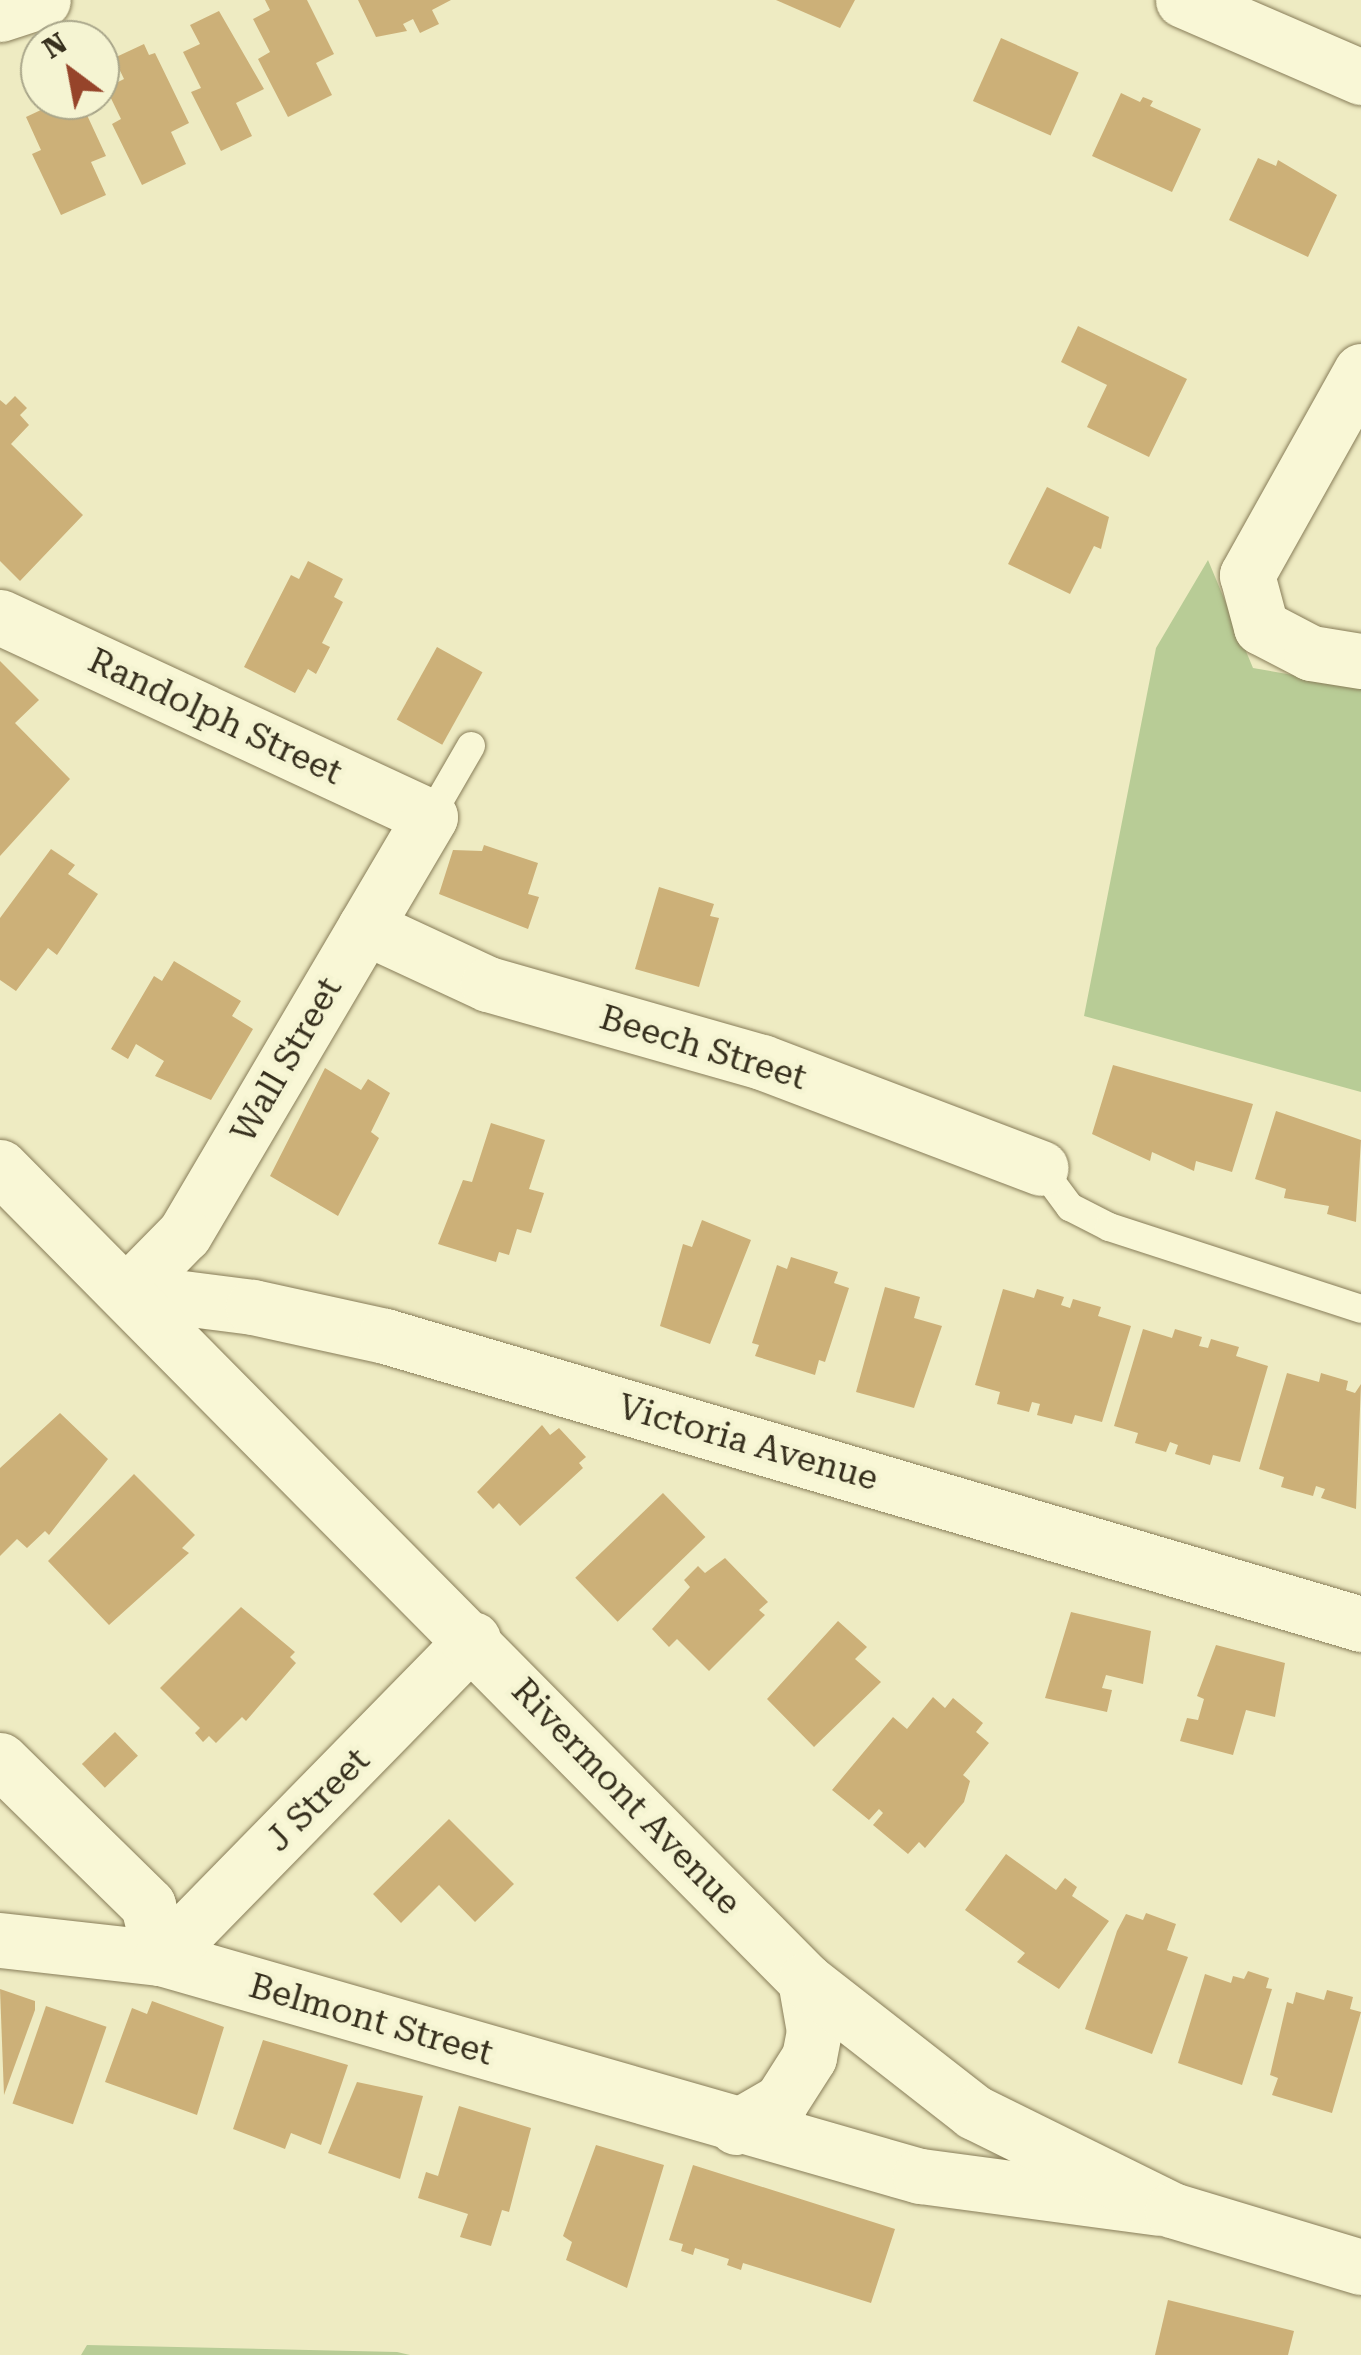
<!DOCTYPE html>
<html>
<head>
<meta charset="utf-8">
<style>
	body { margin:0 }
	#map { position:relative; width:1361px; height:2355px; overflow:hidden; background:#eeebc2; font-family:"Roboto Serif",serif }
	div>[style] { position:absolute }
	.green>* { inset:0; background:#b8cc96 }
	.building>* { inset:0; background:#ccb078; transform-origin:0 0 }
	.roads { filter:drop-shadow(0 0 2px #887d59) drop-shadow(0 0 2px #887d59) }
	.lane>* { height:28px; margin:-14px; padding:0 14px; transform-origin:14px; border-radius:14px; background:#f9f7d6 }
	.street>* { height:55px; margin:-27.5px; padding:0 27.5px; transform-origin:27.5px; border-radius:27.5px; background:#f9f7d6 }
	.secondary>* { height:55px; margin:-27.5px; padding:0 27.5px; transform-origin:27.5px; border-radius:27.5px; background:#f9f7d6 }
	span { translate:-50% -50%; white-space:nowrap; text-align:center; line-height:1.15; -webkit-text-stroke:9px #f5f4d2; paint-order:stroke }
	.street-label { font-size:35px; color:#37301e }
	.north { position:absolute; left:20px; top:20px; width:100px; height:100px; box-sizing:border-box; background:#f5f4d2; border:2px solid #a9a68a; border-radius:50%; rotate:328deg; font-size:28px; font-weight:700; line-height:40px; text-align:center; color:#37301e }
	.north::after { content:''; display:block; margin:auto; width:35px; height:45px; background:#96442a; clip-path:polygon(50% 0,100% 100%,50% 72%,0 100%) }
</style>
</head>
<body>
<div id="map">
	<div class="green">
		<i style="clip-path:polygon(1208px 560px,1253px 668px,1361px 687px,1361px 1092px,1084px 1016px,1156px 648px)"></i>
		<i style="clip-path:polygon(87px 2345px,397px 2352px,410px 2355px,81px 2355px)"></i>
	</div>
	<div class="building">
		<i style="clip-path:polygon(265px 0,307px 0,334px 54px,316px 63px,332px 95px,288px 117px,258px 59px,270px 52px,253px 19px,270px 10px)"></i>
		<i style="clip-path:polygon(358px 0,451px 0,432px 10px,439px 24px,420px 33px,413px 19px,403px 24px,407px 31px,376px 37px)"></i>
		<i style="clip-path:polygon(776px 0,855px 0,840px 28px)"></i>
		<i style="clip-path:polygon(219px 11px,264px 89px,236px 103px,252px 136px,221px 151px,191px 92px,201px 88px,183px 52px,200px 44px,190px 25px)"></i>
		<i style="left:1001px;top:38px;width:85px;height:69px;rotate:24deg"></i>
		<i style="clip-path:polygon(144px 44px,149px 55px,155px 53px,189px 123px,171px 132px,186px 164px,142px 185px,112px 124px,121px 119px,106px 88px,124px 79px,114px 58px)"></i>
		<i style="clip-path:polygon(40px 87px,40px 100px,80px 100px,106px 156px,91px 162px,106px 195px,61px 215px,32px 154px,41px 150px,26px 117px,43px 109px,34px 90px)"></i>
		<i style="clip-path:polygon(1121px 93px,1140px 102px,1143px 97px,1153px 101px,1150px 106px,1201px 129px,1172px 192px,1092px 156px)"></i>
		<i style="clip-path:polygon(1258px 158px,1276px 166px,1278px 160px,1337px 195px,1308px 257px,1229px 220px)"></i>
		<i style="clip-path:polygon(1078px 326px,1187px 379px,1149px 457px,1087px 427px,1107px 385px,1061px 362px)"></i>
		<i style="clip-path:polygon(15px 396px,27px 408px,20px 415px,29px 425px,11px 444px,83px 515px,20px 581px,0 561px,0 400px,6px 405px)"></i>
		<i style="clip-path:polygon(1047px 487px,1109px 517px,1101px 549px,1094px 546px,1070px 594px,1008px 564px)"></i>
		<i style="clip-path:polygon(308px 561px,343px 579px,334px 597px,343px 602px,322px 643px,330px 647px,316px 674px,308px 669px,295px 693px,244px 667px,291px 575px,299px 579px)"></i>
		<i style="left:437px;top:647px;width:52px;height:83px;rotate:29deg"></i>
		<i style="clip-path:polygon(0 661px,39px 700px,15px 723px,70px 779px,0 856px)"></i>
		<i style="clip-path:polygon(484px 845px,538px 863px,528px 894px,539px 897px,528px 929px,439px 894px,453px 850px,482px 851px)"></i>
		<i style="clip-path:polygon(51px 849px,75px 865px,68px 874px,98px 894px,57px 955px,48px 948px,16px 991px,0 980px,0 918px)"></i>
		<i style="clip-path:polygon(659px 887px,714px 904px,710px 916px,719px 918px,699px 987px,635px 969px)"></i>
		<i style="clip-path:polygon(174px 961px,241px 1001px,232px 1016px,253px 1029px,211px 1100px,155px 1076px,164px 1061px,136px 1044px,128px 1059px,111px 1049px,154px 976px,162px 981px)"></i>
		<i style="clip-path:polygon(1113px 1065px,1253px 1104px,1232px 1172px,1196px 1161px,1194px 1171px,1152px 1152px,1150px 1161px,1092px 1134px)"></i>
		<i style="clip-path:polygon(325px 1068px,361px 1090px,368px 1079px,390px 1093px,371px 1132px,379px 1138px,338px 1216px,270px 1176px)"></i>
		<i style="clip-path:polygon(1276px 1111px,1361px 1140px,1356px 1222px,1327px 1214px,1329px 1206px,1284px 1198px,1286px 1189px,1255px 1179px)"></i>
		<i style="clip-path:polygon(491px 1123px,545px 1140px,529px 1189px,544px 1193px,531px 1233px,517px 1229px,509px 1255px,499px 1252px,496px 1262px,438px 1244px,463px 1180px,472px 1182px)"></i>
		<i style="clip-path:polygon(702px 1220px,751px 1240px,710px 1344px,660px 1326px,683px 1244px,692px 1247px)"></i>
		<i style="clip-path:polygon(791px 1257px,838px 1272px,834px 1283px,849px 1288px,825px 1362px,819px 1360px,815px 1375px,755px 1356px,759px 1345px,752px 1343px,777px 1265px,787px 1269px)"></i>
		<i style="clip-path:polygon(885px 1287px,920px 1297px,914px 1318px,942px 1326px,914px 1408px,856px 1392px)"></i>
		<i style="clip-path:polygon(1003px 1289px,1034px 1298px,1037px 1289px,1064px 1297px,1061px 1305px,1070px 1308px,1073px 1299px,1101px 1307px,1098px 1316px,1131px 1326px,1102px 1422px,1075px 1415px,1072px 1424px,1037px 1415px,1040px 1404px,1032px 1402px,1029px 1412px,997px 1404px,1000px 1392px,975px 1385px)"></i>
		<i style="clip-path:polygon(1143px 1329px,1172px 1338px,1175px 1329px,1202px 1337px,1199px 1346px,1208px 1348px,1211px 1339px,1239px 1347px,1236px 1356px,1268px 1366px,1240px 1462px,1213px 1455px,1210px 1465px,1175px 1454px,1178px 1445px,1170px 1442px,1166px 1452px,1135px 1443px,1138px 1433px,1114px 1426px)"></i>
		<i style="clip-path:polygon(1287px 1373px,1319px 1382px,1321px 1373px,1348px 1381px,1346px 1390px,1355px 1393px,1361px 1384px,1356px 1509px,1321px 1498px,1325px 1489px,1316px 1486px,1313px 1496px,1281px 1487px,1284px 1477px,1259px 1469px)"></i>
		<i style="clip-path:polygon(60px 1413px,108px 1459px,49px 1535px,45px 1531px,27px 1548px,17px 1539px,0 1556px,0 1468px)"></i>
		<i style="clip-path:polygon(542px 1425px,550px 1435px,559px 1428px,586px 1457px,579px 1463px,583px 1468px,520px 1526px,499px 1503px,493px 1509px,477px 1492px)"></i>
		<i style="clip-path:polygon(134px 1474px,195px 1535px,182px 1548px,189px 1553px,109px 1625px,48px 1561px)"></i>
		<i style="left:663px;top:1493px;width:61px;height:122px;rotate:46deg"></i>
		<i style="clip-path:polygon(725px 1558px,768px 1602px,759px 1610px,765px 1615px,709px 1671px,677px 1639px,669px 1647px,652px 1629px,690px 1587px,684px 1580px,698px 1566px,705px 1573px)"></i>
		<i style="clip-path:polygon(241px 1607px,295px 1652px,290px 1657px,296px 1663px,246px 1721px,242px 1717px,216px 1743px,209px 1736px,203px 1742px,195px 1733px,200px 1728px,160px 1688px)"></i>
		<i style="clip-path:polygon(1071px 1612px,1151px 1631px,1143px 1684px,1106px 1675px,1102px 1688px,1112px 1690px,1107px 1712px,1045px 1698px)"></i>
		<i style="clip-path:polygon(838px 1621px,867px 1647px,855px 1659px,881px 1682px,814px 1747px,767px 1699px)"></i>
		<i style="clip-path:polygon(1216px 1645px,1285px 1663px,1275px 1717px,1246px 1710px,1233px 1755px,1180px 1741px,1187px 1718px,1198px 1720px,1204px 1699px,1197px 1696px)"></i>
		<i style="clip-path:polygon(933px 1697px,945px 1708px,953px 1698px,983px 1723px,976px 1732px,989px 1743px,963px 1775px,970px 1781px,964px 1802px,925px 1848px,919px 1842px,908px 1854px,873px 1825px,883px 1813px,879px 1809px,869px 1820px,832px 1790px,893px 1717px,907px 1729px)"></i>
		<i style="left:115px;top:1732px;width:33px;height:46px;rotate:46deg"></i>
		<i style="clip-path:polygon(449px 1819px,514px 1884px,475px 1922px,439px 1885px,401px 1923px,373px 1894px)"></i>
		<i style="clip-path:polygon(1006px 1854px,1056px 1890px,1065px 1878px,1077px 1887px,1072px 1896px,1109px 1921px,1059px 1989px,1017px 1962px,1025px 1953px,965px 1910px)"></i>
		<i style="clip-path:polygon(1146px 1913px,1176px 1924px,1167px 1950px,1188px 1957px,1152px 2054px,1085px 2029px,1117px 1931px,1126px 1914px,1143px 1920px)"></i>
		<i style="clip-path:polygon(1248px 1971px,1269px 1978px,1266px 1988px,1272px 1989px,1242px 2085px,1178px 2063px,1205px 1974px,1231px 1983px,1233px 1976px,1244px 1979px)"></i>
		<i style="clip-path:polygon(0 1989px,35px 2001px,35px 2010px,4px 2095px)"></i>
		<i style="clip-path:polygon(1327px 1990px,1353px 1997px,1350px 2009px,1361px 2012px,1332px 2113px,1272px 2095px,1278px 2078px,1270px 2075px,1287px 2002px,1293px 2004px,1296px 1992px,1324px 2000px)"></i>
		<i style="clip-path:polygon(152px 2001px,224px 2027px,197px 2115px,105px 2082px,132px 2008px,147px 2014px)"></i>
		<i style="left:46px;top:2006px;width:64px;height:103px;rotate:19deg"></i>
		<i style="clip-path:polygon(263px 2040px,348px 2065px,321px 2145px,291px 2133px,285px 2149px,233px 2129px)"></i>
		<i style="clip-path:polygon(357px 2082px,423px 2096px,400px 2179px,328px 2153px)"></i>
		<i style="clip-path:polygon(459px 2106px,531px 2128px,509px 2212px,502px 2210px,491px 2246px,460px 2237px,468px 2214px,418px 2198px,426px 2172px,438px 2176px)"></i>
		<i style="clip-path:polygon(596px 2145px,664px 2165px,627px 2288px,566px 2260px,572px 2242px,563px 2236px)"></i>
		<i style="clip-path:polygon(693px 2165px,895px 2229px,871px 2303px,743px 2263px,741px 2270px,727px 2265px,729px 2259px,695px 2248px,693px 2255px,681px 2251px,683px 2244px,669px 2240px)"></i>
		<i style="clip-path:polygon(1168px 2300px,1294px 2331px,1288px 2355px,1155px 2355px)"></i>
	</div>
	<div class="roads">
		<div class="lane">
			<i style="left:430px;top:817px;width:82px;rotate:-60deg"></i>
			<i style="left:1041px;top:1168px;width:49px;rotate:53.4deg"></i>
			<i style="left:1070px;top:1207px;width:44px;rotate:27.1deg"></i>
			<i style="left:1109px;top:1227px;width:265px;rotate:18deg"></i>
		</div>
		<div class="street">
			<i style="left:1183px;top:0;width:194px;rotate:23.4deg"></i>
			<i style="left:0;top:14px;width:45px;rotate:-18deg"></i>
			<i style="left:1361px;top:371px;width:234px;rotate:119.2deg"></i>
			<i style="left:1247px;top:575px;width:54px;rotate:74.9deg"></i>
			<i style="left:1261px;top:627px;width:56px;rotate:27.5deg"></i>
			<i style="left:1311px;top:653px;width:51px;rotate:9.1deg"></i>
			<i style="left:0;top:617px;width:474px;rotate:24.9deg"></i>
			<i style="left:430px;top:817px;width:484px;rotate:120.5deg"></i>
			<i style="left:184px;top:1234px;width:80px;rotate:134.5deg"></i>
			<i style="left:365px;top:927px;width:136px;rotate:24.9deg"></i>
			<i style="left:488px;top:984px;width:285px;rotate:15.9deg"></i>
			<i style="left:762px;top:1062px;width:298px;rotate:20.8deg"></i>
			<i style="left:128px;top:1291px;width:126px;rotate:7.3deg"></i>
			<i style="left:253px;top:1307px;width:135px;rotate:12.4deg"></i>
			<i style="left:385px;top:1336px;width:1018px;rotate:16.44deg"></i>
			<i style="left:0;top:1760px;width:207px;rotate:44.4deg"></i>
			<i style="left:148px;top:1905px;width:55px;rotate:76.2deg"></i>
			<i style="left:0;top:1940px;width:162px;rotate:6.4deg"></i>
			<i style="left:161px;top:1958px;width:790px;rotate:16.03deg"></i>
			<i style="left:920px;top:2176px;width:241px;rotate:7.6deg"></i>
			<i style="left:161px;top:1958px;width:446px;rotate:-45.6deg"></i>
			<i style="left:736px;top:2127px;width:52px;rotate:-30deg"></i>
			<i style="left:781px;top:2101px;width:52px;rotate:-57.5deg"></i>
			<i style="left:809px;top:2057px;width:26px;rotate:-79deg"></i>
			<i style="left:814px;top:2031px;width:52px;rotate:-100deg"></i>
		</div>
		<div class="secondary">
			<i style="left:0;top:1167px;width:1144px;rotate:45.28deg"></i>
			<i style="left:805px;top:1980px;width:214px;rotate:38deg"></i>
			<i style="left:974px;top:2112px;width:221px;rotate:26.3deg"></i>
			<i style="left:1172px;top:2210px;width:197px;rotate:16.8deg"></i>
		</div>
	</div>
	<div class="street-label">
		<span style="left:215px;top:717px;rotate:25deg">Randolph Street</span>
		<span style="left:703px;top:1048px;rotate:17deg">Beech Street</span>
		<span style="left:287px;top:1060px;rotate:-60deg">Wall Street</span>
		<span style="left:748px;top:1443px;rotate:16deg">Victoria Avenue</span>
		<span style="left:626px;top:1797px;rotate:46deg">Rivermont Avenue</span>
		<span style="left:318px;top:1800px;rotate:-45deg">J Street</span>
		<span style="left:371px;top:2020px;rotate:16deg">Belmont Street</span>
	</div>
	<div class="north">N</div>
</div>
</body>
</html>
